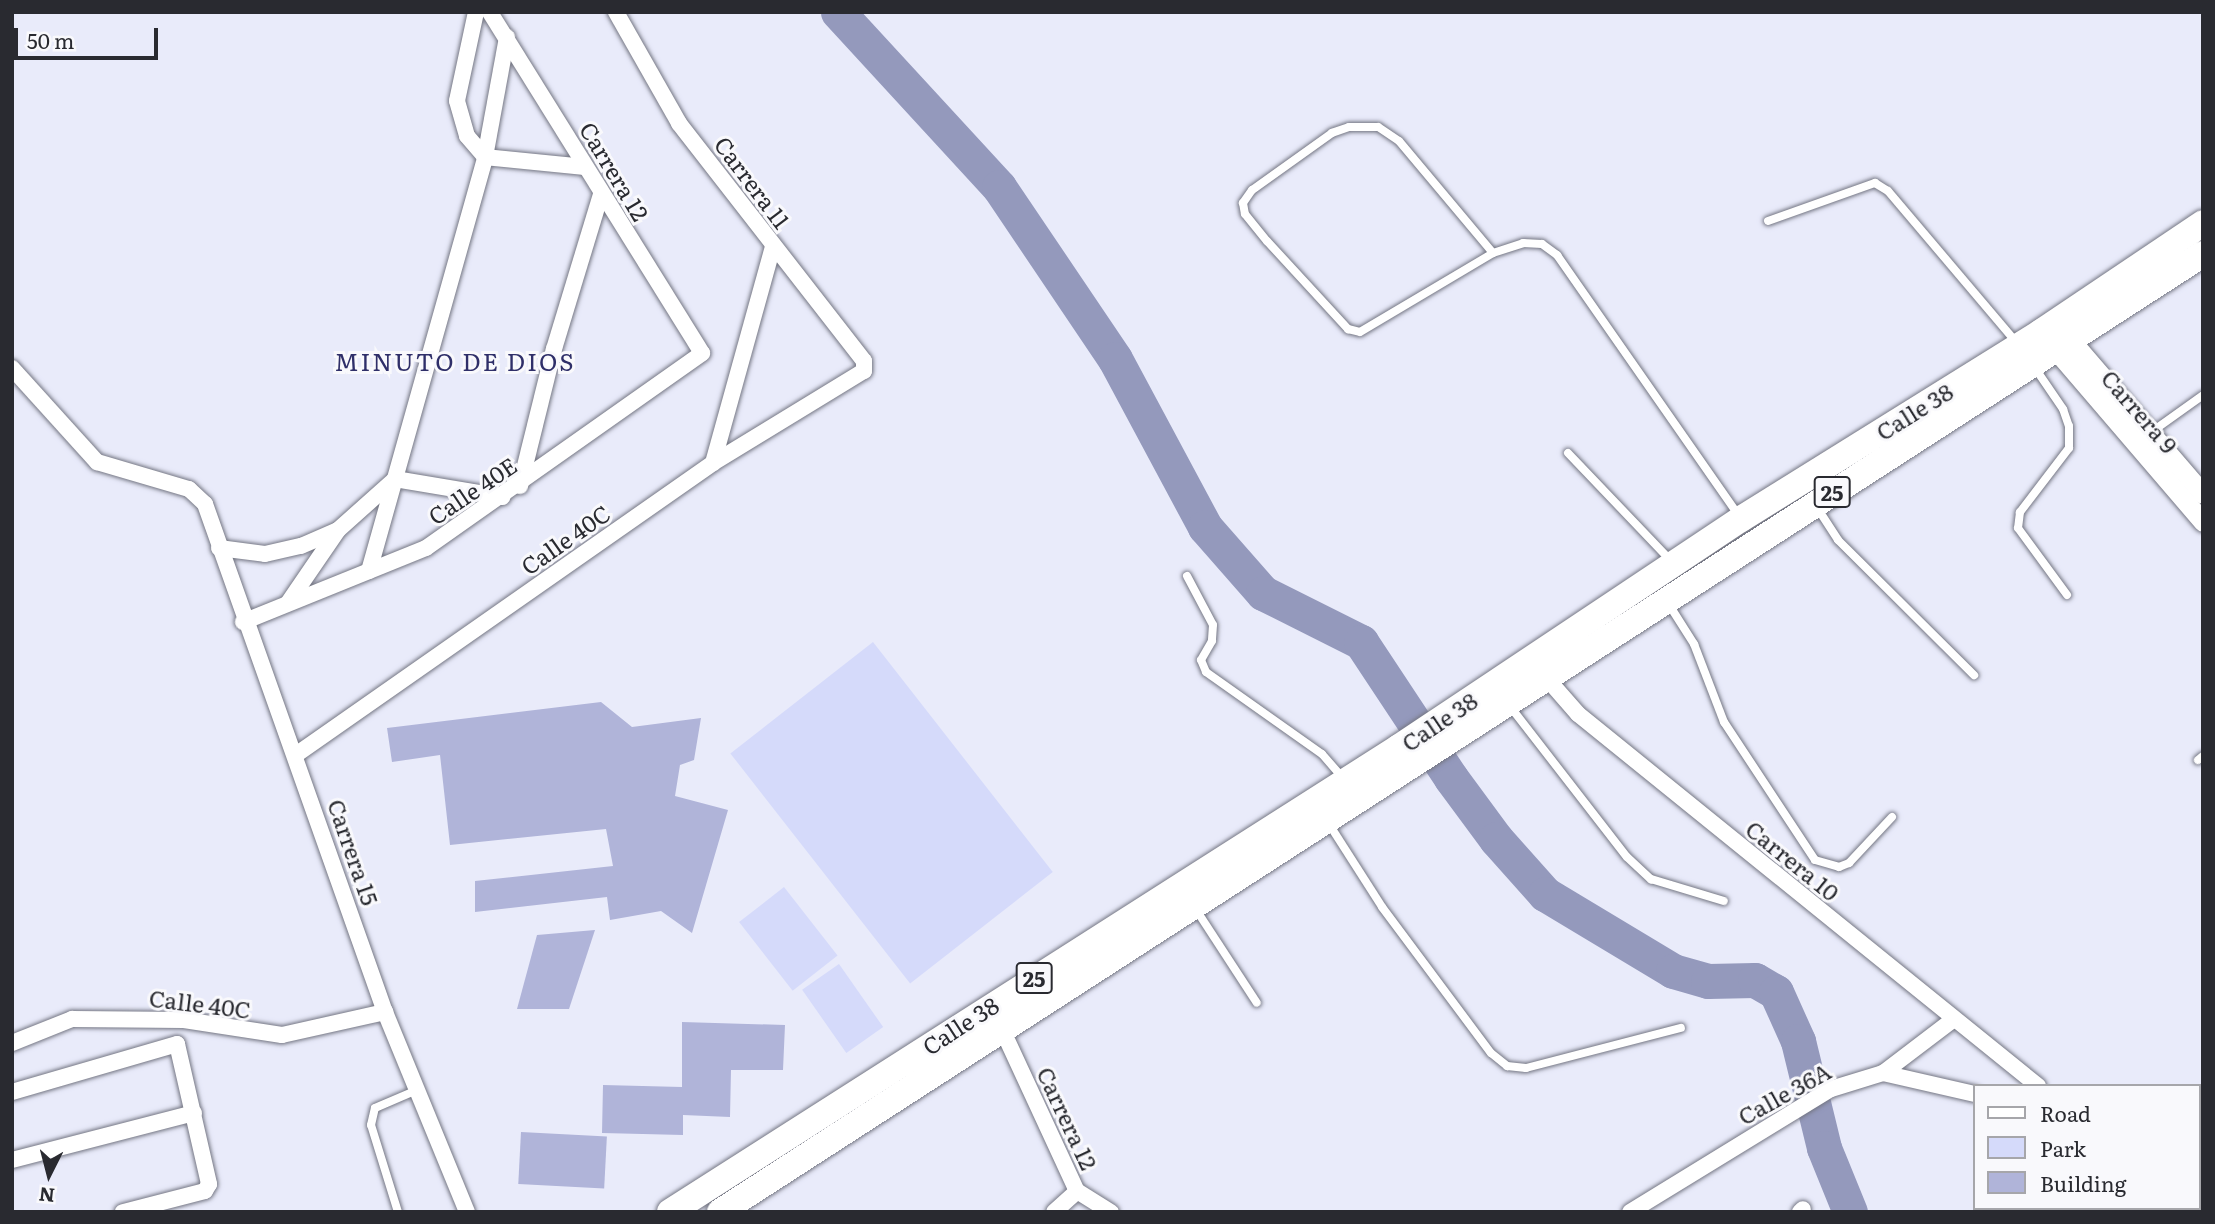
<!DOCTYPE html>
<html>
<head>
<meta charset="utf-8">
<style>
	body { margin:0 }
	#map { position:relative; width:2215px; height:1224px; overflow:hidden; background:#e9ebfa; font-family:Literata,serif }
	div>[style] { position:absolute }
	.green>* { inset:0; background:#d5dafa; transform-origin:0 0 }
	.river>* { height:35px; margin:-17.5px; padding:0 17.5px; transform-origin:17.5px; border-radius:17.5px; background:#9499bc }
	.building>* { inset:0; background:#b0b4d9; transform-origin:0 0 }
	.roads { filter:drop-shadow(0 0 2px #747683) drop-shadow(0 0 2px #747683) }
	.service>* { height:8px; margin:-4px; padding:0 4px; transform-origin:4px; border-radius:4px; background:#fff }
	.minor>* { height:16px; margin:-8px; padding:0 8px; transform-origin:8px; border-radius:8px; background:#fff }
	.tertiary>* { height:19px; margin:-9.5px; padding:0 9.5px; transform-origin:9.5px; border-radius:9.5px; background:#fff }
	.trunk>* { height:26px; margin:-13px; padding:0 13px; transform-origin:13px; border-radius:13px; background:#fff }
	span { translate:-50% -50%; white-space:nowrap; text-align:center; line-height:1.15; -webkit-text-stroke:6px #f9f9fc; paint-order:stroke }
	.shield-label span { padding:2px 5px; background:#f9f9fc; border:2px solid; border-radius:5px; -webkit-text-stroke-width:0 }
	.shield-label { font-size:21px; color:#292a30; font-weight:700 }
	.street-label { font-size:23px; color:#292a30 }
	.neighbourhood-label { font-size:24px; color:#2f2f69; letter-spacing:2px }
	.frame { position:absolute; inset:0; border:14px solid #292a30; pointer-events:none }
	.legend { position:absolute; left:1973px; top:1084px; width:228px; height:126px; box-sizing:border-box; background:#f9f9fc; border:2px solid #a6a6aa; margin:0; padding:9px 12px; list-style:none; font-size:21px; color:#292a30 }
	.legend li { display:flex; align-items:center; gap:14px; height:35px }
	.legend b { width:35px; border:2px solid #a6a6aa }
	.north { position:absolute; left:14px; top:1140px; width:70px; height:70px; -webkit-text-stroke:5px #f9f9fc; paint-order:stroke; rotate:186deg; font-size:19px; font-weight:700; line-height:28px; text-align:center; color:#292a30 }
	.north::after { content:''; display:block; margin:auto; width:24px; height:32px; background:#292a30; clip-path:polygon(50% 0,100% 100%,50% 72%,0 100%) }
	.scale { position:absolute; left:14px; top:28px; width:144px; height:32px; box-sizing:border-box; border:4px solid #292a30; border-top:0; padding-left:9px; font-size:21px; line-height:24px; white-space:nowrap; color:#292a30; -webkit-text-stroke:5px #f9f9fc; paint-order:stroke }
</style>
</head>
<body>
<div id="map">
	<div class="green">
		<i style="left:873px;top:642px;width:292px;height:181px;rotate:52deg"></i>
		<i style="left:784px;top:887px;width:87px;height:57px;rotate:52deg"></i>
		<i style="left:839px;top:964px;width:77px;height:45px;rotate:55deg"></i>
	</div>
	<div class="river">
		<i style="left:838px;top:12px;width:238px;rotate:47.4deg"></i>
		<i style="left:999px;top:187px;width:207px;rotate:56deg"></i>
		<i style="left:1115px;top:359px;width:191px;rotate:61.8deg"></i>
		<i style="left:1205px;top:527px;width:88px;rotate:48.7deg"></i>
		<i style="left:1263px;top:593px;width:110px;rotate:26.6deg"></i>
		<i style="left:1361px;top:642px;width:163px;rotate:56.5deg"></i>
		<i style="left:1451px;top:778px;width:76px;rotate:53.6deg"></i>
		<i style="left:1496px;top:839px;width:74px;rotate:48.3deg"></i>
		<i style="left:1545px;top:894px;width:149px;rotate:31deg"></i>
		<i style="left:1673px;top:971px;width:36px;rotate:16deg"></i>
		<i style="left:1708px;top:981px;width:47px;rotate:-1.2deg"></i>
		<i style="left:1755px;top:980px;width:24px;rotate:30deg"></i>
		<i style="left:1776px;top:992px;width:54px;rotate:65.8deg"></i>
		<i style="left:1798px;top:1041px;width:110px;rotate:76.3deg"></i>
		<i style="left:1824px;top:1148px;width:69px;rotate:67.9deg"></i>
	</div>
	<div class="building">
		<i style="clip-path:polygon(601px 702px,632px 727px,701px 718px,694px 760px,680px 765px,675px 796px,728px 810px,692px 933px,661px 911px,610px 920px,607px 897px,475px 912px,475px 881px,613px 866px,606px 829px,450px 845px,440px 755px,392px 762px,387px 728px)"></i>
		<i style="clip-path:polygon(595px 930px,569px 1009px,517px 1009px,537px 935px)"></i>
		<i style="clip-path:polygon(682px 1022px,785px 1025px,783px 1070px,731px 1070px,730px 1117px,683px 1115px,683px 1135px,602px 1133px,603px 1085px,682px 1087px)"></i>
		<i style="left:521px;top:1132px;width:86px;height:52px;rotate:3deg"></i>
	</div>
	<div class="roads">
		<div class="service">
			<i style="left:1768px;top:221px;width:114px;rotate:-19.6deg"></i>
			<i style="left:1875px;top:183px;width:15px;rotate:32deg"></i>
			<i style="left:1888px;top:191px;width:199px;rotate:49.7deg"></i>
			<i style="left:1493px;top:253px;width:146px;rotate:-130deg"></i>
			<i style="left:1399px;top:141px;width:25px;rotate:-146deg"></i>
			<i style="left:1378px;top:127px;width:29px;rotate:180deg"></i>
			<i style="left:1349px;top:127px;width:18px;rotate:161deg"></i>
			<i style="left:1332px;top:133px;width:98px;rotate:144.5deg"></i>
			<i style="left:1252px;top:190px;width:16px;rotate:125deg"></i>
			<i style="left:1243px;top:203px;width:11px;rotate:80deg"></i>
			<i style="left:1245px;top:214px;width:35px;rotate:51deg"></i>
			<i style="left:1267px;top:241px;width:120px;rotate:47.4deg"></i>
			<i style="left:1348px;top:329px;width:12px;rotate:14deg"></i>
			<i style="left:1360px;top:332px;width:155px;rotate:-30.7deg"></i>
			<i style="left:1493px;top:253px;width:32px;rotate:-18deg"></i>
			<i style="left:1523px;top:243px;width:19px;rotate:3deg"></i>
			<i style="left:1542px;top:244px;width:19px;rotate:36deg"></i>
			<i style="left:1557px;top:255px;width:320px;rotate:55.1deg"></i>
			<i style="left:2035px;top:368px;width:50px;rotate:55.7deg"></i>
			<i style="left:2063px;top:409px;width:18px;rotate:71deg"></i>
			<i style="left:2069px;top:426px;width:22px;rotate:90deg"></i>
			<i style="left:2069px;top:448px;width:81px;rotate:127.4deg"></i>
			<i style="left:2020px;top:512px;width:16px;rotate:97deg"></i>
			<i style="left:2018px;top:528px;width:83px;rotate:53.8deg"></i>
			<i style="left:2150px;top:433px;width:65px;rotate:-35.6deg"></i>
			<i style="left:1568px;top:453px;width:151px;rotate:46.3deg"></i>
			<i style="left:1818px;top:509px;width:37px;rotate:57deg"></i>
			<i style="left:1838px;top:540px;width:192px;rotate:44.8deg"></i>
			<i style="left:1187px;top:576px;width:55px;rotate:62deg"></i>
			<i style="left:1213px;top:625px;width:16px;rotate:94deg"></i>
			<i style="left:1212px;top:641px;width:22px;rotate:120deg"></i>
			<i style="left:1201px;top:660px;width:13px;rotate:67deg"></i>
			<i style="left:1206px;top:672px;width:142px;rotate:35.3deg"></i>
			<i style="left:1322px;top:754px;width:32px;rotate:49deg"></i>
			<i style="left:1668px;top:603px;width:49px;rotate:57.6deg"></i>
			<i style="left:1694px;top:644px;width:84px;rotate:69deg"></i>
			<i style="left:1724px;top:722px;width:165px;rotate:56.6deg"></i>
			<i style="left:1815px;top:860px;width:25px;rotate:16deg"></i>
			<i style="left:1839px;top:867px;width:11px;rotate:-22deg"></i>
			<i style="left:1849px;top:863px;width:63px;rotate:-46.9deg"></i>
			<i style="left:1509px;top:705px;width:192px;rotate:52.2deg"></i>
			<i style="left:1627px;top:857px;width:33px;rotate:43deg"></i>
			<i style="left:1651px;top:879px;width:76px;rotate:16.8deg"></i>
			<i style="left:2198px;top:760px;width:6px;rotate:-39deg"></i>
			<i style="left:1329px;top:824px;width:98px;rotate:57.4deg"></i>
			<i style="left:1382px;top:907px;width:182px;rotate:53.3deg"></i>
			<i style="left:1491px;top:1053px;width:21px;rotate:39deg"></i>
			<i style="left:1507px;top:1066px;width:19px;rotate:6deg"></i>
			<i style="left:1526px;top:1068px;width:160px;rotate:-14.5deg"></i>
			<i style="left:1195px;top:908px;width:113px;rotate:56.9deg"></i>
			<i style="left:398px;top:1212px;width:91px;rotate:-107.2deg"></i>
			<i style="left:371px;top:1125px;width:17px;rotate:-77deg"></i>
			<i style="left:375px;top:1108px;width:46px;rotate:-23.2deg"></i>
		</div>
		<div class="minor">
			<i style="left:476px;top:12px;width:91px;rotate:102.1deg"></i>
			<i style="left:457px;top:101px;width:36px;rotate:74deg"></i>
			<i style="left:467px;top:136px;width:28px;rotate:49deg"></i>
			<i style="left:485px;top:157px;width:100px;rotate:5.7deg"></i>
			<i style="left:12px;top:368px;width:127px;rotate:47.9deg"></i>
			<i style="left:97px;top:462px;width:96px;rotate:16.4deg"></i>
			<i style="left:189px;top:489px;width:22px;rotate:43deg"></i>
			<i style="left:205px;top:504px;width:539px;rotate:70.49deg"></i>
			<i style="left:385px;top:1012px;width:216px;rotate:67.7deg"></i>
			<i style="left:713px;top:463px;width:225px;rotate:-74.5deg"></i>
			<i style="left:520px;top:486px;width:141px;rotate:-76.1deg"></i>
			<i style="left:554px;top:349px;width:162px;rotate:-73.1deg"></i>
			<i style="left:219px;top:548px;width:46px;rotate:7.4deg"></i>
			<i style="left:265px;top:554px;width:37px;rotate:-13deg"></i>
			<i style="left:301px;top:546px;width:40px;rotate:-23.4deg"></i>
			<i style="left:338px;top:530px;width:76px;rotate:-41.8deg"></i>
			<i style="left:395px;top:479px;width:109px;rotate:9.5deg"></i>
			<i style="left:369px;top:571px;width:430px;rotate:-74.3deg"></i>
			<i style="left:485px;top:157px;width:122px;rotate:-79.6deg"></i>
			<i style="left:288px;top:603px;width:88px;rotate:-55.6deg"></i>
			<i style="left:243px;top:622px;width:197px;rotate:-22deg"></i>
			<i style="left:426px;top:548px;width:338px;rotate:-35.2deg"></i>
			<i style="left:702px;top:353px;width:402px;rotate:-121.9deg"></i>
			<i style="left:1543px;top:674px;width:53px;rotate:48.8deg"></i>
			<i style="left:1578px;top:714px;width:592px;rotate:38.96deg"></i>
			<i style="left:297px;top:754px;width:508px;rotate:-34.97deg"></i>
			<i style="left:713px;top:463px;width:177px;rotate:-31.4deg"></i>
			<i style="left:864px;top:371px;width:10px;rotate:-90deg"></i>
			<i style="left:864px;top:361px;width:301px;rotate:-127.9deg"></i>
			<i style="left:679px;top:123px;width:128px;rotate:-119.6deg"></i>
			<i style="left:1002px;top:1029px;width:179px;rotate:65.2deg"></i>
			<i style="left:1077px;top:1191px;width:40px;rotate:32deg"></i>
			<i style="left:12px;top:1043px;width:65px;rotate:-21.8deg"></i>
			<i style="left:72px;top:1019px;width:112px;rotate:0.5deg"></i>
			<i style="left:184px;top:1020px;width:99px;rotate:8.7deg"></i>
			<i style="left:282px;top:1035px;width:106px;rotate:-12.6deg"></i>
			<i style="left:1883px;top:1073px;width:89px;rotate:-37.3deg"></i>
			<i style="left:12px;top:1092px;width:172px;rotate:-16.2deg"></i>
			<i style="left:177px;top:1044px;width:144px;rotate:77.1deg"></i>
			<i style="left:209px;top:1184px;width:8px;rotate:120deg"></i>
			<i style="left:205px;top:1191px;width:85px;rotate:165.6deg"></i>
			<i style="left:12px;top:1160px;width:188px;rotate:-14.5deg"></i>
			<i style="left:2199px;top:1189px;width:4px;rotate:27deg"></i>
			<i style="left:1054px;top:1212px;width:31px;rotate:-42deg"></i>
			<i style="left:1630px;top:1212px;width:236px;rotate:-31.5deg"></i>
			<i style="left:1831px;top:1089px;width:54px;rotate:-17.1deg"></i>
			<i style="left:1883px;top:1073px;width:94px;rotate:12.9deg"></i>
			<i style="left:1800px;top:1212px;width:4px;rotate:-45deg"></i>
		</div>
		<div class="tertiary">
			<i style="left:2062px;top:330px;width:216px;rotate:49.3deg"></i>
			<i style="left:2048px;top:341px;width:238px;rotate:49.4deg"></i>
		</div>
		<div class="trunk">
			<i style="left:670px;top:1212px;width:865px;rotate:-32.53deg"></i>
			<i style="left:1399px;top:747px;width:411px;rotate:-33.7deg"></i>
			<i style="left:1741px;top:519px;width:354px;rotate:-31.9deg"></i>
			<i style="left:2041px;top:332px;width:195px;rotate:-33.9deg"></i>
			<i style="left:720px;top:1212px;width:1766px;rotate:-32.86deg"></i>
		</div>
	</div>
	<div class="shield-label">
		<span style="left:1832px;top:492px">25</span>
		<span style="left:1034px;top:978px">25</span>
	</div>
	<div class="street-label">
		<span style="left:615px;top:171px;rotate:59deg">Carrera 12</span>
		<span style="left:753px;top:182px;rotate:53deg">Carrera 11</span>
		<span style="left:1914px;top:411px;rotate:-32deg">Calle 38</span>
		<span style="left:2140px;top:411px;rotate:49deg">Carrera 9</span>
		<span style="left:472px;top:490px;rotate:-34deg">Calle 40E</span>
		<span style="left:565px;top:539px;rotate:-35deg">Calle 40C</span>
		<span style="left:1439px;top:721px;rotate:-34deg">Calle 38</span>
		<span style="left:354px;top:852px;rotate:71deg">Carrera 15</span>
		<span style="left:1793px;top:860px;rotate:39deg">Carrera 10</span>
		<span style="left:200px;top:1003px;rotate:7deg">Calle 40C</span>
		<span style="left:960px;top:1025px;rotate:-33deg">Calle 38</span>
		<span style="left:1784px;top:1093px;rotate:-29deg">Calle 36A</span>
		<span style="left:1068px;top:1118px;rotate:65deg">Carrera 12</span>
	</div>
	<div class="neighbourhood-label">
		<span style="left:455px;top:361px">MINUTO DE DIOS</span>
	</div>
	<div class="frame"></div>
	<ul class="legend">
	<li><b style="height:9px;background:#fff"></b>Road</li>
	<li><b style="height:19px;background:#d5dafa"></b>Park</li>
	<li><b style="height:19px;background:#b0b4d9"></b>Building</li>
	</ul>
	<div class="north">N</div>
	<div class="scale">50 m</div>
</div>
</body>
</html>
